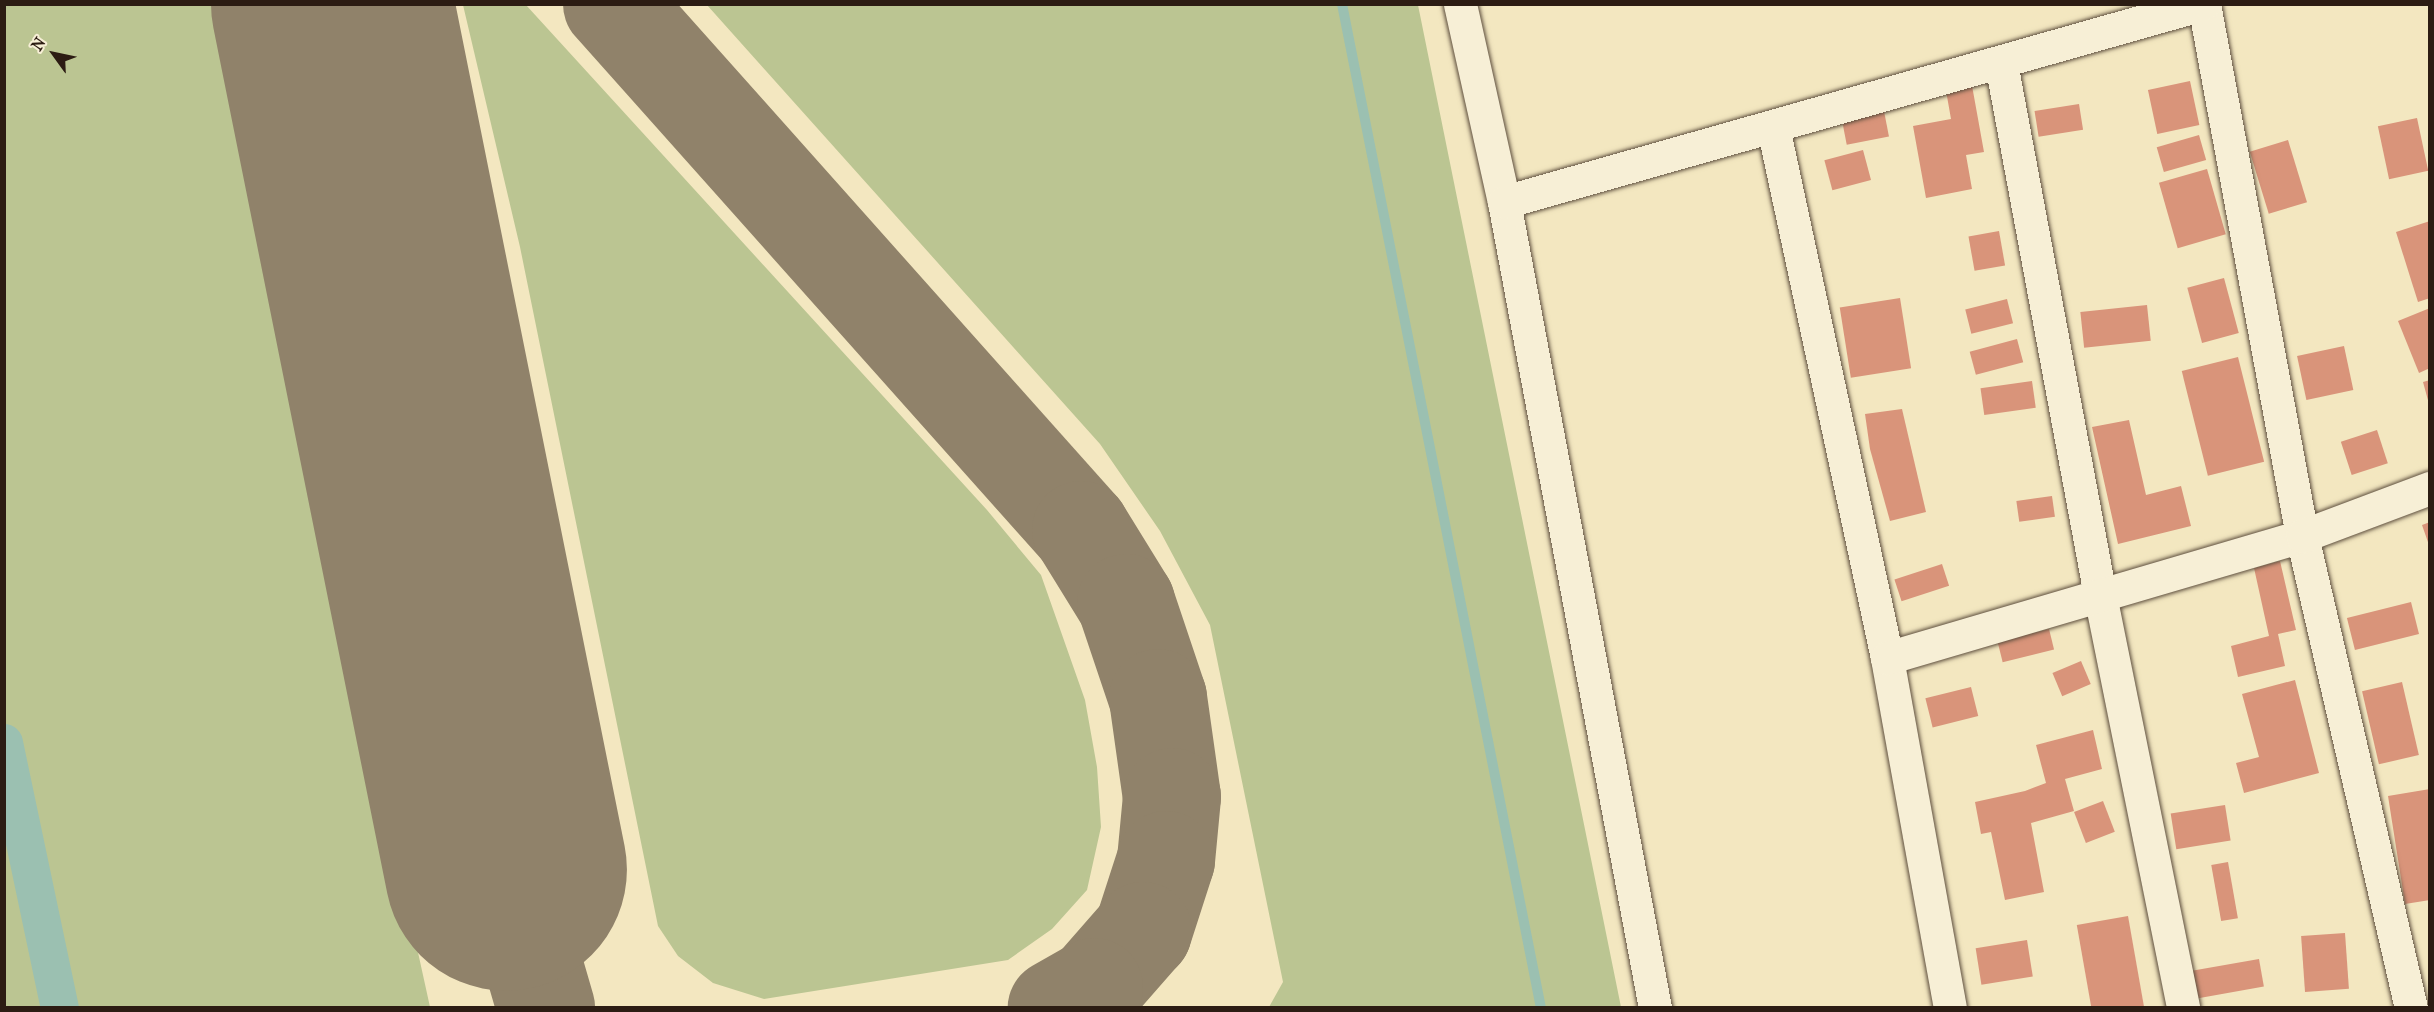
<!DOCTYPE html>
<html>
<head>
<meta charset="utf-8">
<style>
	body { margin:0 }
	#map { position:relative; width:2434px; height:1012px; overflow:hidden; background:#f3e7c0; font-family:"IM FELL French Canon",serif }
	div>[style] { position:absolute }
	.green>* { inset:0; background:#bbc592 }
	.stream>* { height:10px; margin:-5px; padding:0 5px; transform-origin:5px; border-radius:5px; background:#9bc0b1 }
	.canal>* { height:38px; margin:-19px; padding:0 19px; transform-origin:19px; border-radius:19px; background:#9bc0b1 }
	.taxiway>* { height:98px; margin:-49px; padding:0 49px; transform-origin:49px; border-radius:49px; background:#90826a }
	.runway>* { height:242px; margin:-121px; padding:0 121px; transform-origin:121px; border-radius:121px; background:#90826a }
	.building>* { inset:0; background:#d9947a; transform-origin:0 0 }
	.roads { filter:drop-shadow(0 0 2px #5e4f3e) drop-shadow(0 0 2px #5e4f3e) }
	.minor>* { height:33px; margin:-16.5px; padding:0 16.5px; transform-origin:16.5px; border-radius:16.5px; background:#f7efd6 }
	span { translate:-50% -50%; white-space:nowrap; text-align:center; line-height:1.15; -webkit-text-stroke:4.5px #f7efd6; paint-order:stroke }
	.frame { position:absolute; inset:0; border:6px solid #2c1c13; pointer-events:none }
	.north { position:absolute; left:24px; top:24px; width:60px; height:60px; -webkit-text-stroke:4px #f7efd6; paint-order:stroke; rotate:303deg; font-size:16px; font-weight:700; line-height:24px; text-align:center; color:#2c1c13 }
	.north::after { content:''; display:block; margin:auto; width:21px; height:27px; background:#2c1c13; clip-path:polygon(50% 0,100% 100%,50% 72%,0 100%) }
</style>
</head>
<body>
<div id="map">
	<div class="green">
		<i style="clip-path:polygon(5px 4px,219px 5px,383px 793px,430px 1007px,5px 1007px)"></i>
		<i style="clip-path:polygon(463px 5px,526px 5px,987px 510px,1041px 575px,1085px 700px,1097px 767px,1101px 827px,1087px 890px,1052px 929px,1008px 960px,764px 999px,713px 983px,678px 956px,658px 926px,520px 247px)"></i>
		<i style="clip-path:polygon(707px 5px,1418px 5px,1621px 1007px,1269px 1007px,1283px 982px,1210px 625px,1160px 531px,1100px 444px)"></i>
	</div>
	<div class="stream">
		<i style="left:1342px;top:4px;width:1024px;rotate:78.79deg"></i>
	</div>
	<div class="canal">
		<i style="left:4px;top:743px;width:271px;rotate:78.1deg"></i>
	</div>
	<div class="taxiway">
		<i style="left:612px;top:4px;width:705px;rotate:48.28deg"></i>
		<i style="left:1081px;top:530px;width:86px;rotate:58.3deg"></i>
		<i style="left:1126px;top:603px;width:100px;rotate:71.4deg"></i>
		<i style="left:1158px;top:698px;width:100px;rotate:82deg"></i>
		<i style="left:1172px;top:797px;width:63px;rotate:95.4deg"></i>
		<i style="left:1166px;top:860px;width:75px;rotate:107.9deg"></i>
		<i style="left:1143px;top:931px;width:74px;rotate:131.2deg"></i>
		<i style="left:1094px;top:987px;width:43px;rotate:150.4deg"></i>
		<i style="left:506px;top:870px;width:144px;rotate:73.8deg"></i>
	</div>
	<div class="runway">
		<i style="left:332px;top:4px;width:883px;rotate:78.64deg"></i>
	</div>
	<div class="building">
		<i style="clip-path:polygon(1971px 80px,1984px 152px,1966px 155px,1972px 189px,1926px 198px,1913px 126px,1951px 119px,1945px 85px)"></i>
		<i style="left:2190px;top:81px;width:45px;height:43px;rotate:78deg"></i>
		<i style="left:2079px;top:104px;width:26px;height:45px;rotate:81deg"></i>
		<i style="left:1884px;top:111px;width:26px;height:43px;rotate:79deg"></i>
		<i style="left:2417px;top:118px;width:54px;height:40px;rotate:78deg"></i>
		<i style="left:2199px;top:135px;width:26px;height:44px;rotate:74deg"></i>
		<i style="left:2288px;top:140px;width:65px;height:40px;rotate:73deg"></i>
		<i style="left:1863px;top:150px;width:31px;height:40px;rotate:75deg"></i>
		<i style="left:2207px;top:169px;width:68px;height:50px;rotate:74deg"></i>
		<i style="clip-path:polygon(2430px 221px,2430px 298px,2418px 302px,2396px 232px)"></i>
		<i style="left:1999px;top:231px;width:35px;height:31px;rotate:80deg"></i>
		<i style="left:2224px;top:278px;width:57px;height:38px;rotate:75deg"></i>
		<i style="left:1900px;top:298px;width:71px;height:61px;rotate:81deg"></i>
		<i style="left:2007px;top:299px;width:25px;height:43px;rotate:76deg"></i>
		<i style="left:2147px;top:305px;width:36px;height:67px;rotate:84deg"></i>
		<i style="clip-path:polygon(2430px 308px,2430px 368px,2419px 373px,2398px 321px)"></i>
		<i style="left:2017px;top:339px;width:24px;height:49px;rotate:75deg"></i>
		<i style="left:2344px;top:346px;width:45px;height:48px;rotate:78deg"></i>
		<i style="left:2238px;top:357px;width:108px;height:58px;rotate:76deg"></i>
		<i style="clip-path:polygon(2430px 380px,2430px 404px,2429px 404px,2423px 382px)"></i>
		<i style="left:2032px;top:381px;width:27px;height:52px;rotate:82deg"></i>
		<i style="clip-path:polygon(1902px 409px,1926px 512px,1890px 521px,1870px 449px,1865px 414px)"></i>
		<i style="clip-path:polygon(2129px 420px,2146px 495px,2181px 486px,2191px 526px,2118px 544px,2092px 427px)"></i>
		<i style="left:2377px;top:430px;width:35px;height:38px;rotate:72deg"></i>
		<i style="left:2052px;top:496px;width:21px;height:36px;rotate:82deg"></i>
		<i style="clip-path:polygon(2430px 522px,2430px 545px,2429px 545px,2422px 525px)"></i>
		<i style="clip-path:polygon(2280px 561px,2296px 630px,2278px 634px,2285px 666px,2238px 677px,2231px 646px,2269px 636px,2254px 568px)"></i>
		<i style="left:1942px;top:564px;width:23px;height:50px;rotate:72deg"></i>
		<i style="left:2411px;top:602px;width:33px;height:66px;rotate:76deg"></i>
		<i style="left:2049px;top:629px;width:21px;height:53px;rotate:76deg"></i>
		<i style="left:2081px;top:661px;width:25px;height:31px;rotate:67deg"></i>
		<i style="clip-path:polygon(2295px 680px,2319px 773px,2244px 793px,2236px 763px,2259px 757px,2242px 694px)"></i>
		<i style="left:2402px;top:682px;width:75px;height:41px;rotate:77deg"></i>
		<i style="left:1971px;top:687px;width:30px;height:47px;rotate:76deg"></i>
		<i style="clip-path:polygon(2093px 730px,2102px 769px,2065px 779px,2074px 811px,2031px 823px,2044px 892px,2005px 900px,1991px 832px,1981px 834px,1975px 802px,2025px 791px,2046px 783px,2036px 745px)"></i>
		<i style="clip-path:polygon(2430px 789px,2430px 900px,2405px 904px,2388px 796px)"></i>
		<i style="left:2103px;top:801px;width:33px;height:31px;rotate:69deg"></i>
		<i style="left:2225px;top:805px;width:36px;height:55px;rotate:81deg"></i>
		<i style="left:2228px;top:862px;width:57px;height:17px;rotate:80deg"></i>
		<i style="left:2128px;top:916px;width:93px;height:52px;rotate:80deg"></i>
		<i style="left:2345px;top:933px;width:56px;height:44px;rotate:86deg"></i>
		<i style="left:2027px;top:940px;width:37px;height:52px;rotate:81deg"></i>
		<i style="left:2259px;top:959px;width:28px;height:68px;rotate:80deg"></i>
	</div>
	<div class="roads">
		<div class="minor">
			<i style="left:1460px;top:4px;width:203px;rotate:77.5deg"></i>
			<i style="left:1504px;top:202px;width:820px;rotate:79.39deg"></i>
			<i style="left:2204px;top:4px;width:541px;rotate:79.56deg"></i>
			<i style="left:2302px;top:536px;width:484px;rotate:77deg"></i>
			<i style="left:2001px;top:63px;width:541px;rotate:79.46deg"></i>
			<i style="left:2100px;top:595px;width:421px;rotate:78.6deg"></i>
			<i style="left:1773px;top:127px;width:543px;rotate:77.88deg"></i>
			<i style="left:1887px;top:658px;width:356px;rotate:79.8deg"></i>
			<i style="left:1504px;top:202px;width:727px;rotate:-15.82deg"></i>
			<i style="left:1887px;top:658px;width:433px;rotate:-16.4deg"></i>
			<i style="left:2302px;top:536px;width:137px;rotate:-20.6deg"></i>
		</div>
	</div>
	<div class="frame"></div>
	<div class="north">N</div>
</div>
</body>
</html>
